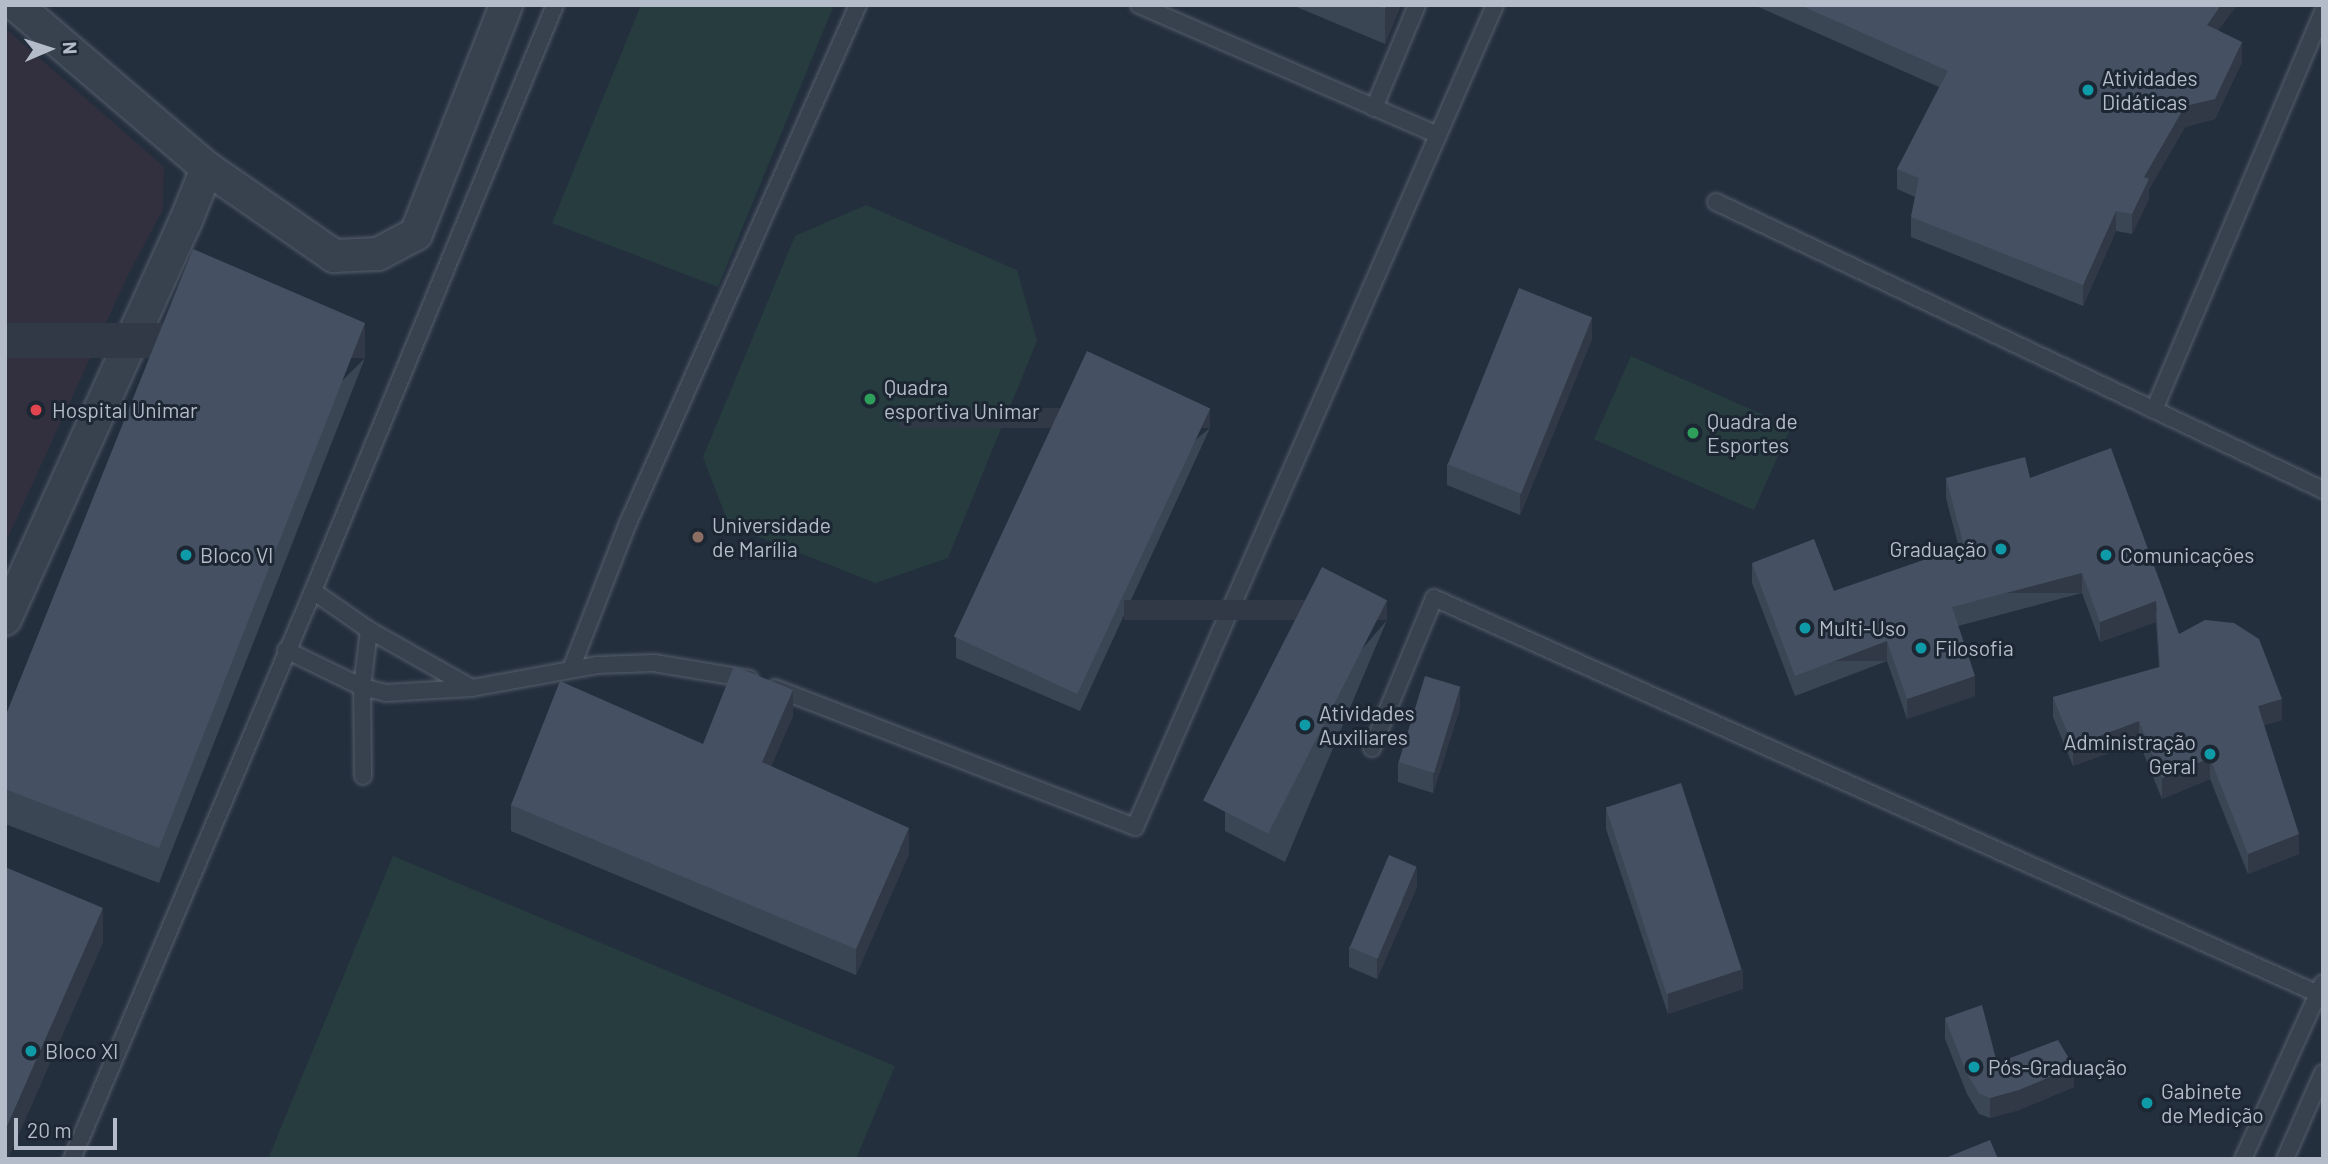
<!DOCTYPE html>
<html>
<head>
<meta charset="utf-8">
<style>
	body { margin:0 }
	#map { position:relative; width:2328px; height:1164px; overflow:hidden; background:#242f3e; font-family:Barlow,sans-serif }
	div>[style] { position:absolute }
	.medical>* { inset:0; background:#32303f }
	.green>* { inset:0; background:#263c3f; transform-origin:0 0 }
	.roads { filter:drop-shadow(0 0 2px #565f6c) drop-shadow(0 0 2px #565f6c) }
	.lane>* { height:16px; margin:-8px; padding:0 8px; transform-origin:8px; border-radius:8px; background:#38414e }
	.street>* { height:32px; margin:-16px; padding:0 16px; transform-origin:16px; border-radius:16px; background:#38414e }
	.wall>* { inset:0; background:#3b4654 }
	.shaded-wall>* { inset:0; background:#303945; transform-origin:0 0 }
	.building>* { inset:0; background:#455162; transform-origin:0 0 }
	.dots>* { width:19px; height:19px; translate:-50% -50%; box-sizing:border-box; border:4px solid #1d2633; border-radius:50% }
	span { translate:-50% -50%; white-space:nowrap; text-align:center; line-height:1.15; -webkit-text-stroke:6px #1d2633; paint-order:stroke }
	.poi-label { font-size:21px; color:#b4bcc9 }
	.left { translate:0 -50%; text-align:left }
	.right { translate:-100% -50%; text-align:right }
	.frame { position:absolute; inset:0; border:7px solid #b4bcc9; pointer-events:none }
	.north { position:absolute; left:14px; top:14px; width:70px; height:70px; -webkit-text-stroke:5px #1d2633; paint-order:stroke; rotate:87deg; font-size:19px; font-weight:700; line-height:28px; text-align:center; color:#b4bcc9 }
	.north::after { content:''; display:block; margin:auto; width:24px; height:32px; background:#b4bcc9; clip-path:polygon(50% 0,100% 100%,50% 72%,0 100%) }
	.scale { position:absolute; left:14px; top:1118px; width:103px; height:32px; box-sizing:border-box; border:4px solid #b4bcc9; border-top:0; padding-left:9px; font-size:21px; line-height:24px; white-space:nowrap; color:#b4bcc9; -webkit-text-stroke:5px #1d2633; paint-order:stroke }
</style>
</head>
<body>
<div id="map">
	<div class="medical">
		<i style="clip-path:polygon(5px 28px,164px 167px,163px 209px,127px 277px,5px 544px)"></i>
	</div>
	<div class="green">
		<i style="clip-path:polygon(641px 5px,834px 5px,718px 287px,552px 223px)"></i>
		<i style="clip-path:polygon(866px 205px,1017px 270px,1037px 341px,948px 558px,875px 583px,729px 525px,703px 457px,795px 236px)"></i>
		<i style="left:1631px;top:356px;width:175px;height:91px;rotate:24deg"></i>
		<i style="clip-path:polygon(393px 856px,895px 1066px,856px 1159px,268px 1159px)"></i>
	</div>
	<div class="roads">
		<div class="lane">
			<i style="left:1139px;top:5px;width:326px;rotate:23.5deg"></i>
			<i style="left:1374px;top:108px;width:112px;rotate:-67.3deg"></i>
			<i style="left:1716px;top:202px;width:672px;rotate:25.38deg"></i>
			<i style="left:2154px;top:410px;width:432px;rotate:-67deg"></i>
			<i style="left:313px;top:591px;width:68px;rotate:34.9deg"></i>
			<i style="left:369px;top:630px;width:118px;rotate:29.4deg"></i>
			<i style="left:286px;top:650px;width:85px;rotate:26deg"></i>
			<i style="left:362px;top:687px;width:25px;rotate:14deg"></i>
			<i style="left:386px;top:693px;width:86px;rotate:-3.3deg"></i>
			<i style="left:472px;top:688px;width:127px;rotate:-10.4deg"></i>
			<i style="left:597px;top:665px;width:57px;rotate:-2deg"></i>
			<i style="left:654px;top:663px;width:97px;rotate:9.5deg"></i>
			<i style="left:571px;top:669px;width:157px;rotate:-68.7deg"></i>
			<i style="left:628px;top:523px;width:567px;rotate:-66.06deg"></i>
			<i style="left:775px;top:688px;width:386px;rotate:21.1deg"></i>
			<i style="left:1135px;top:827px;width:897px;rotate:-66.35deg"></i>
			<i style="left:1372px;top:748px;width:162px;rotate:-67.5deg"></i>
			<i style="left:1434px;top:598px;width:974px;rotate:24.12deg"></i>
			<i style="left:363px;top:776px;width:89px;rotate:-90.6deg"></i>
			<i style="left:362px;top:687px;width:57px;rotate:-83deg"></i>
			<i style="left:72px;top:1159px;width:617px;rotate:-67.01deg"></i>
			<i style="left:313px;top:591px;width:634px;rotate:-67.56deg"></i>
			<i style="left:2243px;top:1159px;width:193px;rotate:-65.6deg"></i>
			<i style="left:2285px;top:1159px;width:94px;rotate:-66.2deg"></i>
		</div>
		<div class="street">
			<i style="left:16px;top:5px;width:251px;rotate:40.5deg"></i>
			<i style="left:207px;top:168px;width:155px;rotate:34.7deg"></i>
			<i style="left:334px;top:256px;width:44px;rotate:-2.6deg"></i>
			<i style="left:378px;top:254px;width:43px;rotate:-27.8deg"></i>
			<i style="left:416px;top:234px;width:246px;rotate:-68.5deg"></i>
			<i style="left:5px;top:619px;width:435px;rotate:-65.6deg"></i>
			<i style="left:185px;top:223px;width:59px;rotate:-68.2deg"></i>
		</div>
	</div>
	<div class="wall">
		<i style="clip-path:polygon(1292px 5px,1401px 5px,1385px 44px)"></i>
		<i style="clip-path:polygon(1754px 5px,2237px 5px,2218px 30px,2242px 62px,2215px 119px,2185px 127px,2149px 189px,2149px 199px,2132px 234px,2116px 231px,2083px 306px,1911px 237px,1911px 217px,1915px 197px,1897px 189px,1897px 169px,1939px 87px)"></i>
		<i style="clip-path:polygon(1592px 339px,1520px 515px,1447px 485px,1447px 464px)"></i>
		<i style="clip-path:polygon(365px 358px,159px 883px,5px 824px,5px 717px)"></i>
		<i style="clip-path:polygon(1210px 428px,1080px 711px,956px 658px,956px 637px)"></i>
		<i style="clip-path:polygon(1946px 478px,2030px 478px,2179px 634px,2282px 720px,2264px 725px,2299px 854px,2248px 874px,2210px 779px,2162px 799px,2139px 742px,2073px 766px,2053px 717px,2053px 697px,2159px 667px,2156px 622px,2100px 642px,2082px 593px,1958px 626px,1975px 696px,1907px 719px,1887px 661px,1795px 696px,1752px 583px,1752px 563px,1834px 591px,1959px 548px,1946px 498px)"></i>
		<i style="clip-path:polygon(1387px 620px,1285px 862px,1225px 831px,1225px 810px)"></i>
		<i style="clip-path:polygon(1460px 708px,1433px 793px,1398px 782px,1398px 762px)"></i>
		<i style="clip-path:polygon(793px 716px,771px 766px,909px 854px,856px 975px,511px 831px,511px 805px)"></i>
		<i style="clip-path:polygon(1606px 809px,1743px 989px,1668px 1014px,1606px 829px)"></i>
		<i style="clip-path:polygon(1417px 887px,1377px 979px,1349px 967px,1349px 947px)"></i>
		<i style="clip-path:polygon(1945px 1018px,1997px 1063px,2074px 1087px,2019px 1110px,1990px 1118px,1979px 1114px,1967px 1094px,1945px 1039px)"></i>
	</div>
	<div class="shaded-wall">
		<i style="clip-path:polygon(1386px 5px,1401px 5px,1385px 44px,1385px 9px)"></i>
		<i style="clip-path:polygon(2221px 5px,2237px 5px,2207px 45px,2207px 25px)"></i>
		<i style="clip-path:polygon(2242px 42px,2242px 62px,2215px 119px,2185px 127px,2149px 189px,2149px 199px,2132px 234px,2132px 214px,2144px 177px,2185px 106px)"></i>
		<i style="clip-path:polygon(2116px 211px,2116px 231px,2083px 306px,2083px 285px)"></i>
		<i style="clip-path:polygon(1592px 318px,1592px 339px,1520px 515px,1520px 494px)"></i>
		<i style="left:365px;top:323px;width:35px;height:564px;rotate:90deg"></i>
		<i style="left:1210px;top:408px;width:20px;height:311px;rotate:90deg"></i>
		<i style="left:2082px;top:573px;width:20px;height:134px;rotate:90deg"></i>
		<i style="left:1387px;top:600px;width:20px;height:263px;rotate:90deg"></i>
		<i style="clip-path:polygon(2156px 601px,2156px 622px,2100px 642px,2100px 622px)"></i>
		<i style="left:1887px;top:641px;width:20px;height:98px;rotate:90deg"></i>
		<i style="clip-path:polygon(1975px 676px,1975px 696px,1907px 719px,1907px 699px)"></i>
		<i style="clip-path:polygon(1460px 687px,1460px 708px,1433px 793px,1433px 773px)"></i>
		<i style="clip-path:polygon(793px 690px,793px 716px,762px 788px,762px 762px)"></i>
		<i style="clip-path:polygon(2282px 699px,2282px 720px,2258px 726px,2258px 706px)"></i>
		<i style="clip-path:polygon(2139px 721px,2139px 742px,2073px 766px,2073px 746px)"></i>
		<i style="clip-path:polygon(2210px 758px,2210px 779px,2162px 799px,2162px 778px)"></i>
		<i style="clip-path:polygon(909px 828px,909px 854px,856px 975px,856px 949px)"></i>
		<i style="clip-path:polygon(2299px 834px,2299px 854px,2248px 874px,2248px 854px)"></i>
		<i style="clip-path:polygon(1417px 867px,1417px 887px,1377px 979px,1377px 959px)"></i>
		<i style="clip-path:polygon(103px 908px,103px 943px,8px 1159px,5px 1159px,5px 1131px)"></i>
		<i style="clip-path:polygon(1743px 969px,1743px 989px,1668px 1014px,1668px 994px)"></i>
		<i style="clip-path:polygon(2074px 1067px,2074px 1087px,2019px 1110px,1990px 1118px,1990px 1098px)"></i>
	</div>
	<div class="building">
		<i style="clip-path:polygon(1375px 5px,1386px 5px,1385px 9px)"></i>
		<i style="clip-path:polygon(1800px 5px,2221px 5px,2207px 25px,2242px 42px,2215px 99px,2185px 106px,2144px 177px,2149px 179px,2132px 214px,2116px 211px,2083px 285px,1911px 217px,1919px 178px,1897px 169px,1948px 71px)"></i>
		<i style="clip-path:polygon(193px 249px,365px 323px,159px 848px,5px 789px,5px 717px)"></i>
		<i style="left:1519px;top:288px;width:79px;height:190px;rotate:22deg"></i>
		<i style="left:1087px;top:351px;width:136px;height:315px;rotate:25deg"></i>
		<i style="clip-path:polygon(2111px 448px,2179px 634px,2205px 620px,2234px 623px,2259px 639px,2282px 699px,2258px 706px,2299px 834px,2248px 854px,2210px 758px,2162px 778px,2139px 721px,2073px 746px,2053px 697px,2160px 667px,2156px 601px,2100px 622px,2082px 573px,1952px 607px,1975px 676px,1907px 699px,1887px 641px,1795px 676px,1752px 563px,1814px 539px,1834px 591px,1964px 546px,1946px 478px,2025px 457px,2030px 478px)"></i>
		<i style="left:1322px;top:567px;width:73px;height:262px;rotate:27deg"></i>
		<i style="clip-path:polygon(734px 666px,793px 690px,762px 762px,909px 828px,856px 949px,511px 805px,560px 681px,703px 744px)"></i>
		<i style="left:1425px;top:676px;width:37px;height:90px;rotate:17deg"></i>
		<i style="left:1681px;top:783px;width:196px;height:79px;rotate:72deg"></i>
		<i style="left:1389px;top:855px;width:30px;height:100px;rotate:23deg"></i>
		<i style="clip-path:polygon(5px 867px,103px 908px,5px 1131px)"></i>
		<i style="clip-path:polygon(1982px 1005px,1997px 1063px,2058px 1040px,2074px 1067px,2019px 1090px,1990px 1098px,1979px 1093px,1967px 1074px,1945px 1018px)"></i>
		<i style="clip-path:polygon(1990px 1140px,1998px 1159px,1943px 1159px)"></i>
	</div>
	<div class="dots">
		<i style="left:2088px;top:90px;background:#0f9aa8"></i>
		<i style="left:870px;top:399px;background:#2e9e5b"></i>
		<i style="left:36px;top:410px;background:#e0444e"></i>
		<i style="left:1693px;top:433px;background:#2e9e5b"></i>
		<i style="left:698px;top:537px;background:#8d6e63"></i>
		<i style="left:2001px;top:549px;background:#0f9aa8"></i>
		<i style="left:186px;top:555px;background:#0f9aa8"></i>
		<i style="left:2106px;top:555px;background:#0f9aa8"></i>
		<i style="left:1805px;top:628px;background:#0f9aa8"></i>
		<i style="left:1921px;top:648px;background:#0f9aa8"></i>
		<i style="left:1305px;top:725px;background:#0f9aa8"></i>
		<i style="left:2210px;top:754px;background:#0f9aa8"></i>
		<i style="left:31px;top:1051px;background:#0f9aa8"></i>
		<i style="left:1974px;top:1067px;background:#0f9aa8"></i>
		<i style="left:2147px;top:1103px;background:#0f9aa8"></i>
	</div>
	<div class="poi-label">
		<span class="left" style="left:2102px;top:90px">Atividades<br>Didáticas</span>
		<span class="left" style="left:884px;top:399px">Quadra<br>esportiva Unimar</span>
		<span class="left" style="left:52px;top:410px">Hospital Unimar</span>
		<span class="left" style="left:1707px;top:433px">Quadra de<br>Esportes</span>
		<span class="left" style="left:712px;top:537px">Universidade<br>de Marília</span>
		<span class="right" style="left:1987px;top:549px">Graduação</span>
		<span class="left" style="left:200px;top:555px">Bloco Vl</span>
		<span class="left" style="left:2120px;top:555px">Comunicações</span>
		<span class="left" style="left:1819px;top:628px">Multi-Uso</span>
		<span class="left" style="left:1935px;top:648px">Filosofia</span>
		<span class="left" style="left:1319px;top:725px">Atividades<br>Auxiliares</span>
		<span class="right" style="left:2196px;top:754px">Administração<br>Geral</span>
		<span class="left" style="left:45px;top:1051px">Bloco Xl</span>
		<span class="left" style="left:1988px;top:1067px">Pós-Graduação</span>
		<span class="left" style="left:2161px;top:1103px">Gabinete<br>de Medição</span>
	</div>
	<div class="frame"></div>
	<div class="north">N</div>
	<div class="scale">20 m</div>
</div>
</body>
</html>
